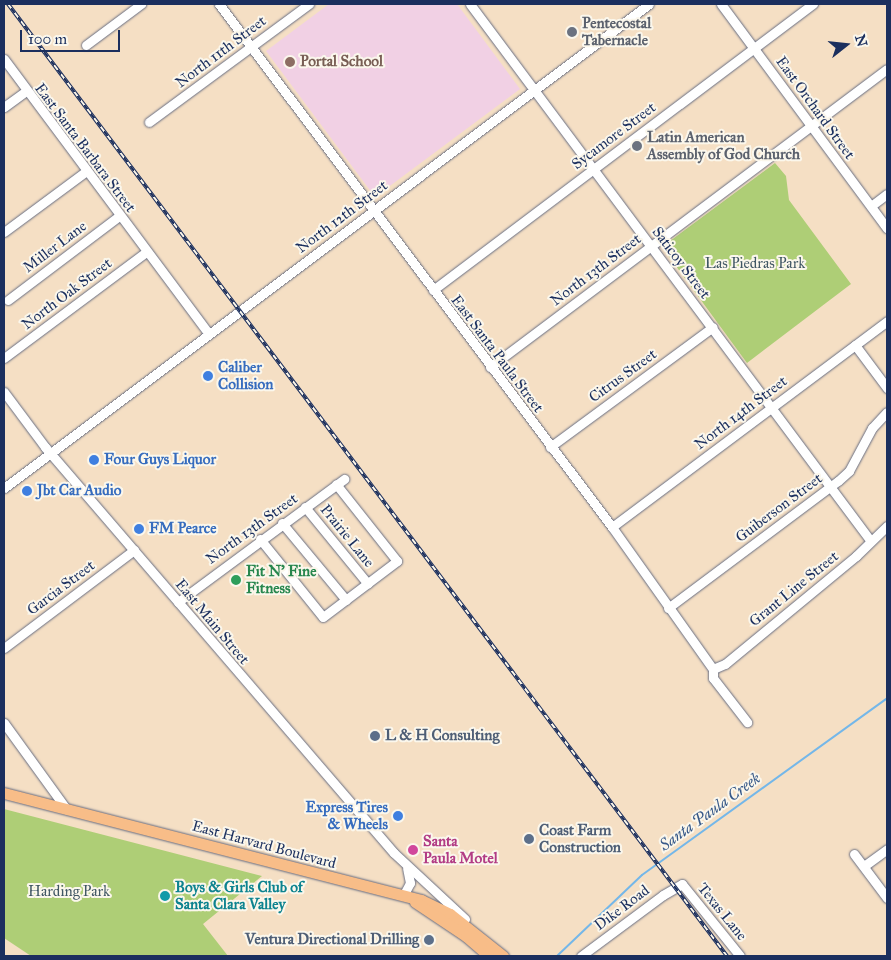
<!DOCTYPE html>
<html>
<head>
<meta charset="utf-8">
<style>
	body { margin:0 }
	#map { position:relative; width:891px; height:960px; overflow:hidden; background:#f5dfc4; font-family:"IM FELL Great Primer",serif }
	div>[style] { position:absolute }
	.built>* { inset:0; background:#f1d0e4 }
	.green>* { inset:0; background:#aece76 }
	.stream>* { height:2px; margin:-1px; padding:0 1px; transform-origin:1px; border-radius:1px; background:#74b7e9 }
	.roads { filter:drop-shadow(0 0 1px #676d82) drop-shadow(0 0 1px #676d82) }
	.minor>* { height:9px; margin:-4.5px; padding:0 4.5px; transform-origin:4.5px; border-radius:4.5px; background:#fff }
	.major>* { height:11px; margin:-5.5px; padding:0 5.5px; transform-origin:5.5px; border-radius:5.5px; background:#f8bd88 }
	.rail>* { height:4px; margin-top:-2px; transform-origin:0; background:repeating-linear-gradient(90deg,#fbf7ec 0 5.5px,#1b2f5e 0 11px); box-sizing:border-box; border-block:1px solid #1b2f5e }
	.dots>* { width:14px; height:14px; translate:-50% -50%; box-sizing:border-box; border:2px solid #fbf7ec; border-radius:50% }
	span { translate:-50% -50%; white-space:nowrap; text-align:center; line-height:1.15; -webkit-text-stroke:4px #fbf7ec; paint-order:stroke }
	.worship-label { font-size:15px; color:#5b616d; font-weight:700 }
	.left { translate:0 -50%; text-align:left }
	.street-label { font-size:15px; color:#1b2f5e }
	.education-label { font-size:15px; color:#785e54; font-weight:700 }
	.park-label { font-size:15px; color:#405764 }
	.shop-label { font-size:15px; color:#366cbe; font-weight:700 }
	.right { translate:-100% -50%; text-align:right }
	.leisure-label { font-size:15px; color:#27864d; font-weight:700 }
	.service-label { font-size:15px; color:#4e5e75; font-weight:700 }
	.hotel-label { font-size:15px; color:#b23c85; font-weight:700 }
	.culture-label { font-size:15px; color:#0d838f; font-weight:700 }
	.water-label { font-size:16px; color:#365888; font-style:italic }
	.frame { position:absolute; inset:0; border:5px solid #1b2f5e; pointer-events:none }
	.north { position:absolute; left:821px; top:20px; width:50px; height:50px; -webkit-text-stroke:4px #fbf7ec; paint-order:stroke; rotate:74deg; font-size:14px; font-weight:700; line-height:20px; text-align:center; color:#1b2f5e }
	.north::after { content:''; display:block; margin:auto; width:18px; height:22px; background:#1b2f5e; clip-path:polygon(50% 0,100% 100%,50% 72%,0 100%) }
	.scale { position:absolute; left:20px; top:30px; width:100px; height:22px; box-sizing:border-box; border:2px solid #1b2f5e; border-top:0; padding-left:6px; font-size:15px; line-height:18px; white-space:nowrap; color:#1b2f5e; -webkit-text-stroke:4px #fbf7ec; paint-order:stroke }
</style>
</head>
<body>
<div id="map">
	<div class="built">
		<i style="clip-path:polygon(329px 4px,457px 4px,520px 89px,375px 197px,266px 51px)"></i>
	</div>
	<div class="green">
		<i style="clip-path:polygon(775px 163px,786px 176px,789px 200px,851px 284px,747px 363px,662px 247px)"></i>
		<i style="clip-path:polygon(4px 809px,262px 876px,203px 924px,228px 956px,31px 956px,4px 938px)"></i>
	</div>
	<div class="stream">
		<i style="left:557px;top:956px;width:117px;rotate:-43.6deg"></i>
		<i style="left:642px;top:875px;width:302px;rotate:-35.8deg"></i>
	</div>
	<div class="roads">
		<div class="minor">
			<i style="left:219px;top:4px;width:654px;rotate:53.08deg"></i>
			<i style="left:612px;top:527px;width:174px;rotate:54.6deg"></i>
			<i style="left:713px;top:669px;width:9px;rotate:90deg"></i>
			<i style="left:713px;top:678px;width:56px;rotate:52.3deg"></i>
			<i style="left:470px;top:4px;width:669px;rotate:53.27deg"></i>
			<i style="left:721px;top:4px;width:279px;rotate:53.5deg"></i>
			<i style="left:86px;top:45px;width:69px;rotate:-36.7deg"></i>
			<i style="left:4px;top:59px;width:343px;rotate:53.3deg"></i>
			<i style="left:4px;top:107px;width:27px;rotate:-36deg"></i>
			<i style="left:149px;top:122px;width:199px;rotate:-36.4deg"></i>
			<i style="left:871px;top:206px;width:20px;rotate:-37deg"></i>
			<i style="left:4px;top:232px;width:101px;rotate:-36.5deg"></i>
			<i style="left:433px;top:290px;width:476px;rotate:-37deg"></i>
			<i style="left:8px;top:300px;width:139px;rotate:-37.1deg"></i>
			<i style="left:855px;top:345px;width:54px;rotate:53.3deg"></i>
			<i style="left:4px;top:358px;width:177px;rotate:-36.7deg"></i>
			<i style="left:490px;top:367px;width:496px;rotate:-36.9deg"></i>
			<i style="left:4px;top:392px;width:69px;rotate:53.3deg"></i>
			<i style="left:45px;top:447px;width:535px;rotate:49.32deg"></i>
			<i style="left:394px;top:853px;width:97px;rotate:42.9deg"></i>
			<i style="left:550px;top:447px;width:202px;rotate:-36.4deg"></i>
			<i style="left:4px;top:488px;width:806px;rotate:-36.88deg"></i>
			<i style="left:305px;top:507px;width:99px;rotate:50.7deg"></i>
			<i style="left:282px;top:523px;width:100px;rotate:50.3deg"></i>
			<i style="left:612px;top:527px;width:344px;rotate:-36.8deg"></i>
			<i style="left:260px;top:539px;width:100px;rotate:51.1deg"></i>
			<i style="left:323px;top:617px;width:93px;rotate:-37.1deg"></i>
			<i style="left:397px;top:561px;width:98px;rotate:-128.4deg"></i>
			<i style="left:178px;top:602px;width:207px;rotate:-36.5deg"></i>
			<i style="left:668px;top:608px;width:212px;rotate:-36.8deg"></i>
			<i style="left:838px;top:481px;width:15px;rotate:-42deg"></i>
			<i style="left:849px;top:471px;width:49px;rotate:-61.9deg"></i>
			<i style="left:872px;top:428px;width:22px;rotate:-47deg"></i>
			<i style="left:4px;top:648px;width:163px;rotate:-37deg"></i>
			<i style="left:713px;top:669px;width:13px;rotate:-23deg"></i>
			<i style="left:725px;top:664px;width:170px;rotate:-39.5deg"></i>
			<i style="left:856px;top:556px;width:43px;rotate:-44.1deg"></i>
			<i style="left:4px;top:723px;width:107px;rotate:54.1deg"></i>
			<i style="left:854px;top:854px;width:55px;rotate:53.1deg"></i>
			<i style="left:864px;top:866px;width:29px;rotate:-36deg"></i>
			<i style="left:403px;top:896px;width:15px;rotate:-62deg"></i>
			<i style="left:410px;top:883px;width:15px;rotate:-101deg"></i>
			<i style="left:581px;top:956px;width:102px;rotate:-36.6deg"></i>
			<i style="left:663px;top:895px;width:22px;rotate:-30deg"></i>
			<i style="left:682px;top:884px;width:92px;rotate:51.1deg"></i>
		</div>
		<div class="major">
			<i style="left:4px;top:793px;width:431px;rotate:14.4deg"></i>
			<i style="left:421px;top:900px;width:32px;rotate:26deg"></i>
			<i style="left:450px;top:914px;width:68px;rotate:38.4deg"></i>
			<i style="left:415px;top:902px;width:61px;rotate:33.7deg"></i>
			<i style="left:466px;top:936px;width:30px;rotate:41deg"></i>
		</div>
	</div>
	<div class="rail">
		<i style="left:8px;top:4px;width:1193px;rotate:52.94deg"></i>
	</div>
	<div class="dots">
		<i style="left:572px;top:32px;background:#6b7280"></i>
		<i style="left:290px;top:62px;background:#8d6e63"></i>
		<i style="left:637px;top:146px;background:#6b7280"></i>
		<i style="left:208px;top:376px;background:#3f7fe0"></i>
		<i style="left:94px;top:460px;background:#3f7fe0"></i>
		<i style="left:27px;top:491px;background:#3f7fe0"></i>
		<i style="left:139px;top:529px;background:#3f7fe0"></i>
		<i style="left:236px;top:580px;background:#2e9e5b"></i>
		<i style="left:375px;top:736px;background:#5c6f8a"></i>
		<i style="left:398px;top:816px;background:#3f7fe0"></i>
		<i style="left:529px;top:839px;background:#5c6f8a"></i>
		<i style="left:413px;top:850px;background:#d1479c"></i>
		<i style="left:165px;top:896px;background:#0f9aa8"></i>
		<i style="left:429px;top:940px;background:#5c6f8a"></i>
	</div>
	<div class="worship-label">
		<span class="left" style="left:582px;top:32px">Pentecostal<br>Tabernacle</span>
		<span class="left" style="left:647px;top:146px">Latin American<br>Assembly of God Church</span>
	</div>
	<div class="street-label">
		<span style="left:221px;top:52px;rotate:-37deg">North 11th Street</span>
		<span style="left:815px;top:108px;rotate:54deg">East Orchard Street</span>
		<span style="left:614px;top:136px;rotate:-37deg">Sycamore Street</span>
		<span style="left:85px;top:148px;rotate:53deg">East Santa Barbara Street</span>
		<span style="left:342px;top:217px;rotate:-37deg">North 12th Street</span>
		<span style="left:55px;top:247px;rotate:-37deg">Miller Lane</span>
		<span style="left:681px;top:263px;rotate:53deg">Saticoy Street</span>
		<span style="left:596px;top:270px;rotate:-37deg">North 13th Street</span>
		<span style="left:67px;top:294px;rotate:-37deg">North Oak Street</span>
		<span style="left:497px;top:354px;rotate:53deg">East Santa Paula Street</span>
		<span style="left:623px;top:376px;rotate:-36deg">Citrus Street</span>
		<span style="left:741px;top:413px;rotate:-37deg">North 14th Street</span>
		<span style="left:779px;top:508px;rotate:-37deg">Guiberson Street</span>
		<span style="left:252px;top:529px;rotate:-36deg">North 13th Street</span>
		<span style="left:347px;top:536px;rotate:51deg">Prairie Lane</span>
		<span style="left:61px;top:588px;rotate:-37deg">Garcia Street</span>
		<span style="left:794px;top:589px;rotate:-39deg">Grant Line Street</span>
		<span style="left:212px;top:622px;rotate:50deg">East Main Street</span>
		<span style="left:264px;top:845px;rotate:15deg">East Harvard Boulevard</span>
		<span style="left:622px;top:908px;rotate:-37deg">Dike Road</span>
		<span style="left:722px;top:912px;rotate:51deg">Texas Lane</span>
	</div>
	<div class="education-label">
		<span class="left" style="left:300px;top:62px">Portal School</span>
	</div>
	<div class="park-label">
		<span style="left:755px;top:264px">Las Piedras Park</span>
		<span style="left:69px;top:892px">Harding Park</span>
	</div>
	<div class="shop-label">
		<span class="left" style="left:218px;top:376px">Caliber<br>Collision</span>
		<span class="left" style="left:104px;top:460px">Four Guys Liquor</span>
		<span class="left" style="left:37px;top:491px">Jbt Car Audio</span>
		<span class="left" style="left:149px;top:529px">FM Pearce</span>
		<span class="right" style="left:388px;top:816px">Express Tires<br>&amp; Wheels</span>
	</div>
	<div class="leisure-label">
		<span class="left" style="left:246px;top:580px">Fit N' Fine<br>Fitness</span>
	</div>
	<div class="service-label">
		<span class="left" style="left:385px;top:736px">L &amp; H Consulting</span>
		<span class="left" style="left:539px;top:839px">Coast Farm<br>Construction</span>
		<span class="right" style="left:419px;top:940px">Ventura Directional Drilling</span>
	</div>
	<div class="hotel-label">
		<span class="left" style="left:423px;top:850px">Santa<br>Paula Motel</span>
	</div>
	<div class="culture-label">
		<span class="left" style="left:175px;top:896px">Boys &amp; Girls Club of<br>Santa Clara Valley</span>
	</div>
	<div class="water-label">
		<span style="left:710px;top:812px;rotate:-36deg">Santa Paula Creek</span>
	</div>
	<div class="frame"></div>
	<div class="north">N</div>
	<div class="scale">100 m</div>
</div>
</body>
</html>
